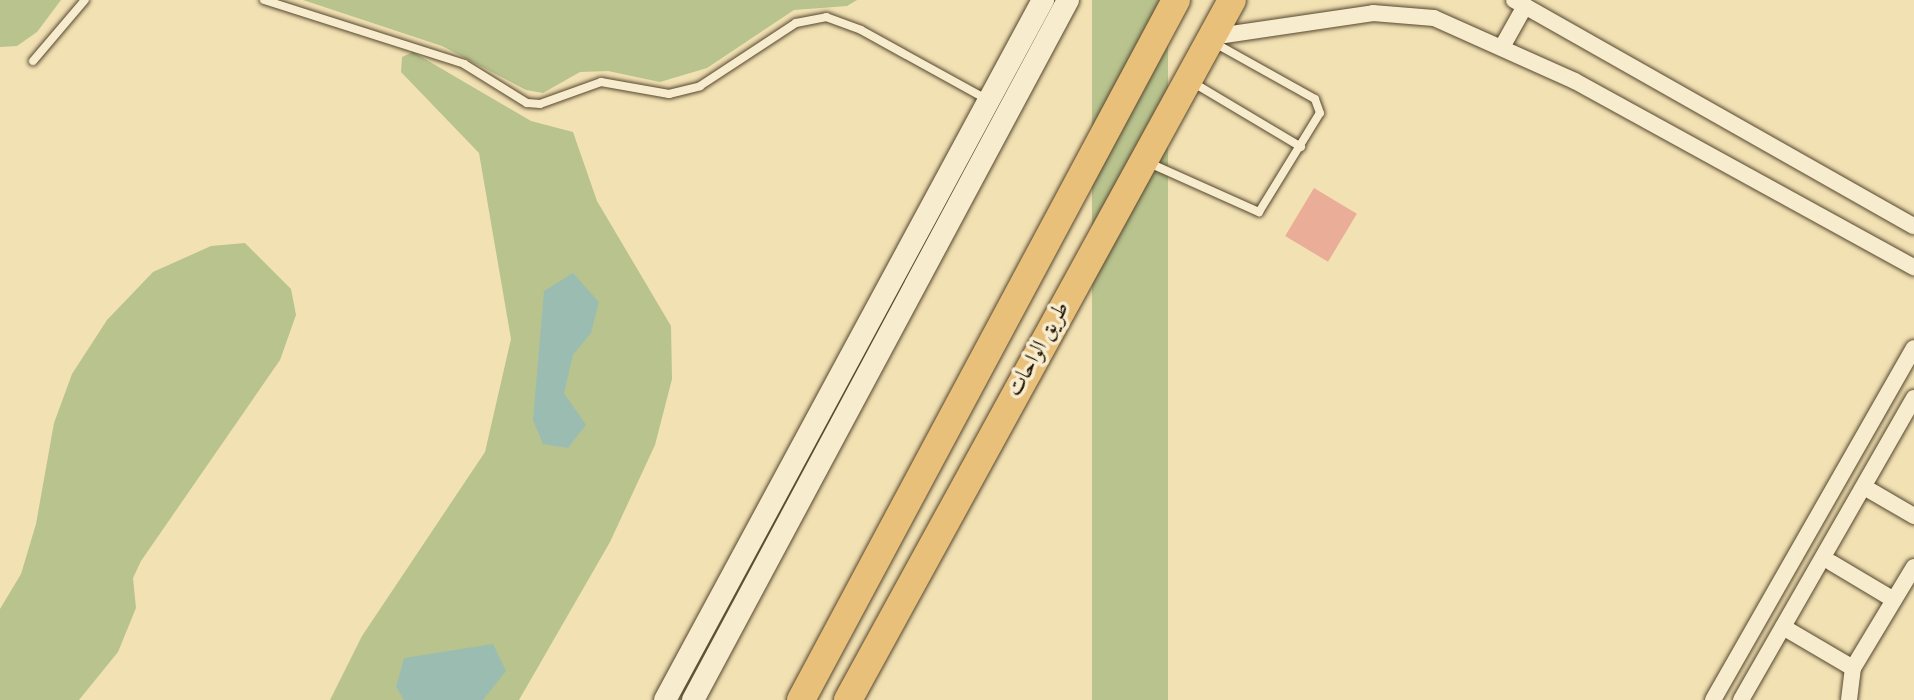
<!DOCTYPE html>
<html>
<head>
<meta charset="utf-8">
<style>
	body { margin:0 }
	#map { position:relative; width:1914px; height:700px; overflow:hidden; background:#f2e1b3; font-family:"IM FELL French Canon",Amiri,serif }
	div>[style] { position:absolute }
	.green>* { inset:0; background:#b8c38e; transform-origin:0 0 }
	.water>* { inset:0; background:#9bbdb1 }
	.building>* { inset:0; background:#eaad98; transform-origin:0 0 }
	.roads { filter:drop-shadow(0 0 2px #55472f) drop-shadow(0 0 2px #55472f) }
	.lane>* { height:8px; margin:-4px; padding:0 4px; transform-origin:4px; border-radius:4px; background:#f7ecce }
	.street>* { height:16px; margin:-8px; padding:0 8px; transform-origin:8px; border-radius:8px; background:#f7ecce }
	.secondary>* { height:22px; margin:-11px; padding:0 11px; transform-origin:11px; border-radius:11px; background:#f7ecce }
	.highway>* { height:28px; margin:-14px; padding:0 14px; transform-origin:14px; border-radius:14px; background:#e9c07a }
	span { translate:-50% -50%; white-space:nowrap; text-align:center; line-height:1.15; -webkit-text-stroke:7px #f7ecce; paint-order:stroke }
	.street-label { font-size:22px; color:#211403 }
</style>
</head>
<body>
<div id="map">
	<div class="green">
		<i style="clip-path:polygon(0 0,61px 0,37px 32px,17px 46px,0 47px)"></i>
		<i style="clip-path:polygon(303px 0,857px 0,847px 6px,794px 10px,707px 68px,660px 82px,608px 71px,580px 72px,543px 93px,526px 90px,442px 46px)"></i>
		<i style="left:1092px;top:0;width:76px;height:795px"></i>
		<i style="clip-path:polygon(413px 52px,531px 121px,573px 132px,597px 201px,671px 326px,672px 379px,655px 445px,610px 542px,519px 700px,330px 700px,362px 636px,485px 452px,511px 339px,479px 153px,401px 72px,402px 57px)"></i>
		<i style="clip-path:polygon(245px 243px,291px 289px,296px 315px,280px 360px,141px 561px,133px 578px,136px 608px,118px 652px,79px 700px,0 700px,0 609px,21px 574px,36px 524px,54px 423px,72px 374px,107px 320px,153px 272px,211px 246px)"></i>
	</div>
	<div class="water">
		<i style="clip-path:polygon(573px 273px,599px 302px,591px 333px,573px 355px,564px 393px,586px 425px,568px 448px,543px 444px,533px 420px,544px 291px)"></i>
		<i style="clip-path:polygon(493px 644px,506px 671px,483px 700px,404px 700px,396px 687px,404px 658px)"></i>
	</div>
	<div class="building">
		<i style="left:1314px;top:188px;width:50px;height:56px;rotate:31deg"></i>
	</div>
	<div class="roads">
		<div class="lane">
			<i style="left:264px;top:0;width:210px;rotate:17.7deg"></i>
			<i style="left:464px;top:64px;width:74px;rotate:31.8deg"></i>
			<i style="left:527px;top:103px;width:13px;rotate:4deg"></i>
			<i style="left:540px;top:104px;width:65px;rotate:-19.8deg"></i>
			<i style="left:601px;top:82px;width:69px;rotate:10deg"></i>
			<i style="left:669px;top:94px;width:32px;rotate:-14deg"></i>
			<i style="left:700px;top:86px;width:115px;rotate:-33.3deg"></i>
			<i style="left:796px;top:23px;width:31px;rotate:-11deg"></i>
			<i style="left:826px;top:17px;width:37px;rotate:20deg"></i>
			<i style="left:861px;top:30px;width:145px;rotate:28.9deg"></i>
			<i style="left:33px;top:61px;width:80px;rotate:-49.6deg"></i>
			<i style="left:1192px;top:82px;width:127px;rotate:30.8deg"></i>
			<i style="left:1147px;top:162px;width:123px;rotate:24.1deg"></i>
			<i style="left:1259px;top:212px;width:116px;rotate:-58.4deg"></i>
			<i style="left:1320px;top:113px;width:15px;rotate:-110deg"></i>
			<i style="left:1315px;top:99px;width:115px;rotate:-150.8deg"></i>
		</div>
		<div class="street">
			<i style="left:1514px;top:0;width:459px;rotate:29.5deg"></i>
			<i style="left:1211px;top:37px;width:164px;rotate:-8.4deg"></i>
			<i style="left:1373px;top:13px;width:61px;rotate:4.7deg"></i>
			<i style="left:1434px;top:18px;width:154px;rotate:24.1deg"></i>
			<i style="left:1575px;top:81px;width:387px;rotate:28.8deg"></i>
			<i style="left:1502px;top:47px;width:47px;rotate:-60.7deg"></i>
			<i style="left:1871px;top:491px;width:50px;rotate:30.2deg"></i>
			<i style="left:1832px;top:563px;width:72px;rotate:30.8deg"></i>
			<i style="left:1783px;top:627px;width:81px;rotate:30.4deg"></i>
			<i style="left:1713px;top:700px;width:405px;rotate:-60.3deg"></i>
			<i style="left:1741px;top:700px;width:348px;rotate:-60.2deg"></i>
			<i style="left:1849px;top:700px;width:32px;rotate:-83deg"></i>
			<i style="left:1853px;top:668px;width:118px;rotate:-58.9deg"></i>
		</div>
		<div class="secondary">
			<i style="left:665px;top:700px;width:796px;rotate:-61.63deg"></i>
			<i style="left:693px;top:700px;width:794px;rotate:-61.82deg"></i>
		</div>
		<div class="highway">
			<i style="left:801px;top:700px;width:794px;rotate:-61.82deg"></i>
			<i style="left:848px;top:700px;width:798px;rotate:-61.25deg"></i>
		</div>
	</div>
	<div class="street-label">
		<span style="left:1038px;top:349px;rotate:-61deg">طريق الواحات</span>
	</div>
</div>
</body>
</html>
